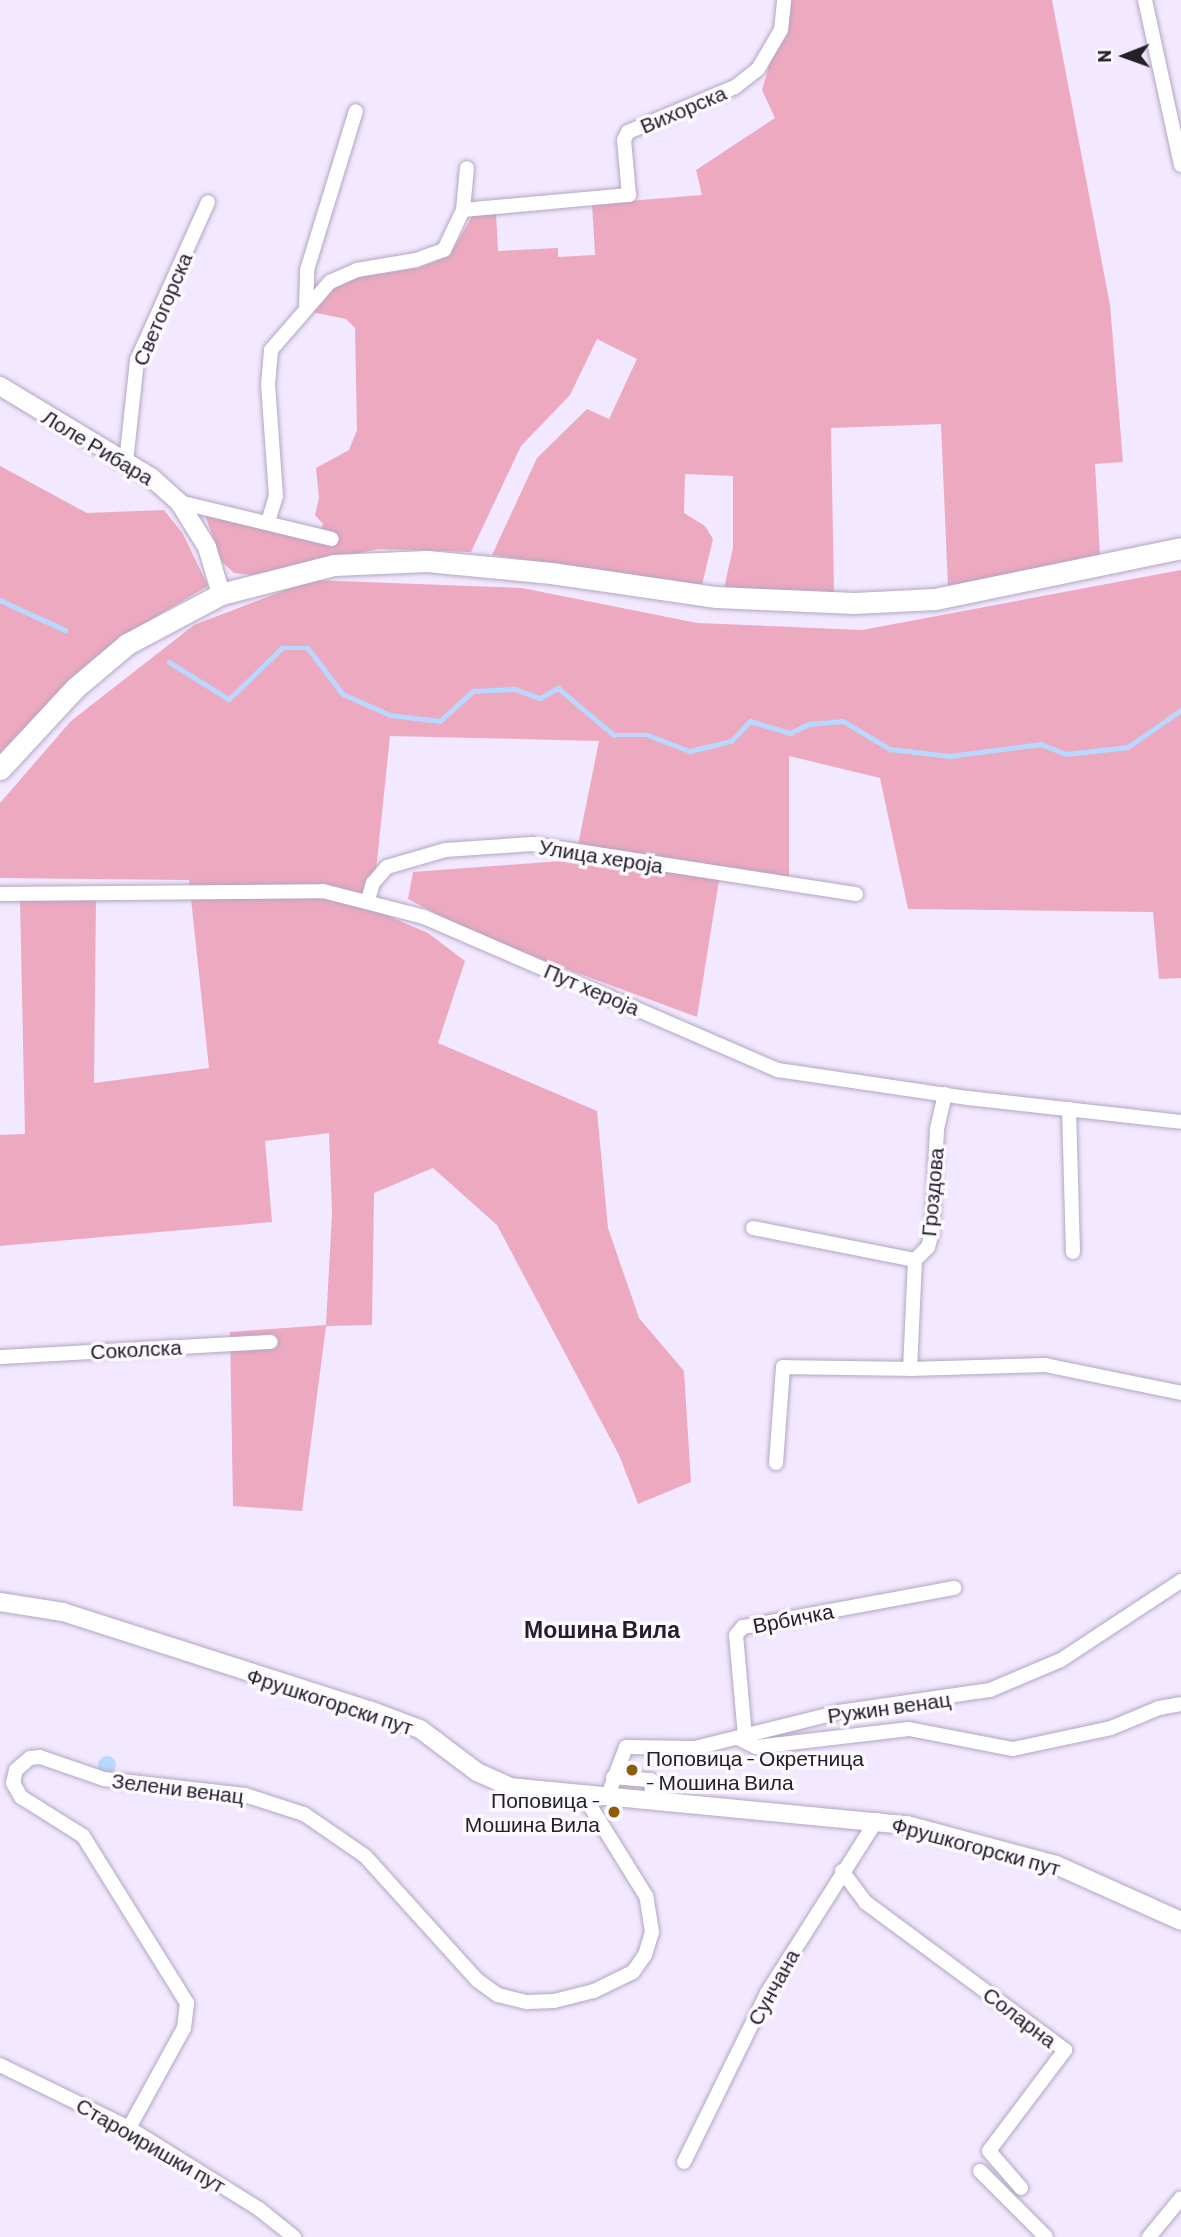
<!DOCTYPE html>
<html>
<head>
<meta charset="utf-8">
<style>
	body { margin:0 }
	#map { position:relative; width:1181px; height:2237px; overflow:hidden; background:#f2e8ff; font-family:Barlow,sans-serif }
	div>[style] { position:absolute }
	.green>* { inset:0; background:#eca9c0 }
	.water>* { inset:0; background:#b9d8ff }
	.round { border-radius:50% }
	.stream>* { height:4.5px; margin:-2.25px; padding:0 2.25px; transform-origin:2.25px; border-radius:2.25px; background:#b9d8ff }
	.roads { filter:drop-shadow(0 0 2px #b3a6c1) drop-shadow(0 0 2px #b3a6c1) }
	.minor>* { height:14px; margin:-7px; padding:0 7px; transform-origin:7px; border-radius:7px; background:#fff }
	.tertiary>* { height:18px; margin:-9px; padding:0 9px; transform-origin:9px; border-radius:9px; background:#fff }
	.secondary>* { height:21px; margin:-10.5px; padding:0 10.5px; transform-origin:10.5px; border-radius:10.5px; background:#fff }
	.dots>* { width:19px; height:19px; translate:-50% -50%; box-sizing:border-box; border:4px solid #fcf9ff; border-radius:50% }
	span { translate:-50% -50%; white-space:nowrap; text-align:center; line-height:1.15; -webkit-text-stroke:7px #fcf9ff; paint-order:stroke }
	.street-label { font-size:21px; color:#24202a }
	.poi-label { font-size:21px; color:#24202a }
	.left { translate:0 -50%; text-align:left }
	.right { translate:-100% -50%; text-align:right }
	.neighbourhood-label { font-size:23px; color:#24202a; font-weight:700 }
	.north { position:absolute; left:1090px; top:21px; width:70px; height:70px; -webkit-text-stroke:5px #fcf9ff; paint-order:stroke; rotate:269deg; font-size:19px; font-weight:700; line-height:28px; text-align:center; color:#24202a }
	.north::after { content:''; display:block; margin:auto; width:24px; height:32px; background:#24202a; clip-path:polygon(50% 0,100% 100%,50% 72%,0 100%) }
</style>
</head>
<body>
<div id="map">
	<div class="green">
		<i style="clip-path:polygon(788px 0,1052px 0,1110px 305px,1123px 462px,1095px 464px,1100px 555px,948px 587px,941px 424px,831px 428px,834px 593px,724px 588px,733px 548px,733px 476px,685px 474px,684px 513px,705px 526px,713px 539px,702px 585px,492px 555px,537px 458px,587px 409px,609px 419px,637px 359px,597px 339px,570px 395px,521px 446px,471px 552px,379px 549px,251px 575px,234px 573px,222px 562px,205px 515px,318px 537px,323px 524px,315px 515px,319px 498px,316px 468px,349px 450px,357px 430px,355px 328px,346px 319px,312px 312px,334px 288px,359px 277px,418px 268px,449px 256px,473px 215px,496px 213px,498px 251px,558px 248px,558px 257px,595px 255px,592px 204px,702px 195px,696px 170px,775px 118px,762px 90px)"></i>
		<i style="clip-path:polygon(0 466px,87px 513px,164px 510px,183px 534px,208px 586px,150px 620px,80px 671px,0 753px)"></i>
		<i style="clip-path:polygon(1181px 570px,1181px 978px,1159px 979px,1153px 912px,908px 909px,880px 778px,789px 756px,789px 888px,720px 874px,697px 1017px,480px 937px,408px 899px,413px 872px,575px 860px,599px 741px,390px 736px,372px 909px,428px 933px,465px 961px,438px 1043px,597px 1111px,608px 1228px,639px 1318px,684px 1371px,691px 1482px,638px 1504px,619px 1455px,497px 1225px,433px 1168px,374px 1193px,372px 1325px,326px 1326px,302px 1511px,233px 1506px,230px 1332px,326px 1325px,332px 1213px,329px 1133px,265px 1141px,272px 1222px,0 1246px,0 1135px,25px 1134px,20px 900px,96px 900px,94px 1083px,209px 1068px,189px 880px,0 878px,0 803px,71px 721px,194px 625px,311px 580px,522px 588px,697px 623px,862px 630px)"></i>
	</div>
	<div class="water">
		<i class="round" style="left:98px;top:1756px;width:18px;height:18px"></i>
	</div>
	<div class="stream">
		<i style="left:0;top:600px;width:72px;rotate:24.8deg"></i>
		<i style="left:169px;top:662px;width:70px;rotate:31.7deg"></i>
		<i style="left:229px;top:699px;width:74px;rotate:-43.9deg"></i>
		<i style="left:282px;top:648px;width:26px"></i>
		<i style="left:308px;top:648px;width:58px;rotate:52.7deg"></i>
		<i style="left:343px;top:694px;width:51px;rotate:24.1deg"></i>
		<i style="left:390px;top:715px;width:50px;rotate:6.8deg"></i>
		<i style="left:440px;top:721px;width:45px;rotate:-42.3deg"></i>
		<i style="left:473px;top:691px;width:42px;rotate:-2.7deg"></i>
		<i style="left:515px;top:689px;width:27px;rotate:20deg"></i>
		<i style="left:540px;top:698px;width:21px;rotate:-29deg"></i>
		<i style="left:558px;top:688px;width:73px;rotate:40deg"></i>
		<i style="left:614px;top:735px;width:34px"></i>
		<i style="left:648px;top:735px;width:45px;rotate:20.9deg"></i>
		<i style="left:690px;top:751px;width:42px;rotate:-13.7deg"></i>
		<i style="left:731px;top:741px;width:28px;rotate:-46deg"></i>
		<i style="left:750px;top:721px;width:42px;rotate:16.7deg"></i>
		<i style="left:790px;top:733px;width:21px;rotate:-25deg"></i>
		<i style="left:809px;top:724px;width:34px;rotate:-5deg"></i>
		<i style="left:843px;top:721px;width:55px;rotate:30.8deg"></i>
		<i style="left:890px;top:749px;width:60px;rotate:6.7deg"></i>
		<i style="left:950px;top:756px;width:92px;rotate:-7.5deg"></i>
		<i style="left:1041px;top:744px;width:27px;rotate:22deg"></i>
		<i style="left:1066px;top:754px;width:62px;rotate:-6.4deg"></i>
		<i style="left:1128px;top:747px;width:65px;rotate:-34.9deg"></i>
	</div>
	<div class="roads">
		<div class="minor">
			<i style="left:1145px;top:0;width:169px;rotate:77.7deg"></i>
			<i style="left:463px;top:210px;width:167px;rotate:-5.2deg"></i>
			<i style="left:629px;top:195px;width:55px;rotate:-95.2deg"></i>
			<i style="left:624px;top:140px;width:9px;rotate:-63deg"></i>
			<i style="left:628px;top:132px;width:116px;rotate:-22.8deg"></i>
			<i style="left:735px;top:87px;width:29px;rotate:-38deg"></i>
			<i style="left:758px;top:69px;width:45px;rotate:-59.5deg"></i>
			<i style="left:781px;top:30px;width:30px;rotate:-84deg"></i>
			<i style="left:306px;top:307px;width:37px;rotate:-88deg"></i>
			<i style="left:307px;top:270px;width:166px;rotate:-72.9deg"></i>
			<i style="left:126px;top:462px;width:103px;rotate:-83.8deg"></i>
			<i style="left:137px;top:360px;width:173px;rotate:-65.8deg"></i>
			<i style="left:179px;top:502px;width:157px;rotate:13.6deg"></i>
			<i style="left:268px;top:522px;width:27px;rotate:-73deg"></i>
			<i style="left:276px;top:496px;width:111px;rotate:-94.1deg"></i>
			<i style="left:268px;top:385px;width:35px;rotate:-85deg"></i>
			<i style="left:271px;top:350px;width:90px;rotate:-49.1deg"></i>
			<i style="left:330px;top:282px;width:30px;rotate:-24deg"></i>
			<i style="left:357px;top:270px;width:60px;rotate:-9.6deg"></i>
			<i style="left:416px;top:260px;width:30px;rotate:-20deg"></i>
			<i style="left:444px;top:250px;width:44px;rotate:-64.6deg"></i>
			<i style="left:463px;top:210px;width:42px;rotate:-84.6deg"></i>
			<i style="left:0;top:894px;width:323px;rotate:-0.5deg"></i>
			<i style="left:323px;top:891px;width:104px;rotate:14.4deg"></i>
			<i style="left:424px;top:917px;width:386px;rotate:23.4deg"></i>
			<i style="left:778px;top:1070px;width:192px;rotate:8.4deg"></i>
			<i style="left:968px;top:1098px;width:214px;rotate:6.4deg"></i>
			<i style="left:368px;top:900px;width:18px;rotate:-74deg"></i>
			<i style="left:373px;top:883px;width:21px;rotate:-49deg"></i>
			<i style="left:387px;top:867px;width:60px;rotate:-16.3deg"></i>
			<i style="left:445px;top:850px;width:87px;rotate:-3.9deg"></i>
			<i style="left:532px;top:844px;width:328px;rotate:8.8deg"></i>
			<i style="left:945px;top:1094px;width:37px;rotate:103deg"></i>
			<i style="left:937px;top:1130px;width:103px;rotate:92.8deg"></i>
			<i style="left:932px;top:1233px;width:15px;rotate:106deg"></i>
			<i style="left:928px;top:1247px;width:18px;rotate:135deg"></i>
			<i style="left:915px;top:1260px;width:109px;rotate:92.6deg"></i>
			<i style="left:910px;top:1369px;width:135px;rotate:-1.7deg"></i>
			<i style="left:1045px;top:1365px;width:139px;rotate:11.6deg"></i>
			<i style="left:1069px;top:1109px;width:143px;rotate:88.4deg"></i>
			<i style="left:753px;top:1228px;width:165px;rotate:11.2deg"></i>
			<i style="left:0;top:1357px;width:271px;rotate:-3.2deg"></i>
			<i style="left:776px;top:1463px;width:96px;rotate:-85.8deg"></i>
			<i style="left:783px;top:1367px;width:127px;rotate:0.9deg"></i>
			<i style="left:745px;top:1736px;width:101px;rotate:-95.1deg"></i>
			<i style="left:736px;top:1635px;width:11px;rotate:-49deg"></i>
			<i style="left:743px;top:1627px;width:215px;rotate:-10.5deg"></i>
			<i style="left:738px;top:1738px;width:20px;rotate:27deg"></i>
			<i style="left:756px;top:1747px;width:154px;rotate:-6.7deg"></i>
			<i style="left:909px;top:1729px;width:106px;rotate:10.9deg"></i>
			<i style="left:1013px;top:1749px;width:100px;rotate:-12.1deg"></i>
			<i style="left:1111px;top:1728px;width:52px;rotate:-22.6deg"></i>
			<i style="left:1159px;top:1708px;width:22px;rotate:-10deg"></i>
			<i style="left:613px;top:1777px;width:38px;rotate:5deg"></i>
			<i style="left:651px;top:1780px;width:21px;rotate:85deg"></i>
			<i style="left:607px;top:1798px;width:54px;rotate:-69.6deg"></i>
			<i style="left:626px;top:1747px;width:69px;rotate:0.8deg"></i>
			<i style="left:695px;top:1748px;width:148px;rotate:-14deg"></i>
			<i style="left:839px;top:1712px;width:153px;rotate:-8.3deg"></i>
			<i style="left:990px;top:1690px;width:77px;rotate:-22.9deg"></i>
			<i style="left:1061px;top:1660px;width:144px;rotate:-33.4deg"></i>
			<i style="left:842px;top:1871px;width:39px;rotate:53deg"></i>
			<i style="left:865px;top:1902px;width:249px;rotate:36.5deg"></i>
			<i style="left:1065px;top:2050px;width:126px;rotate:127deg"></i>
			<i style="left:989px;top:2151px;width:49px;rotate:49.1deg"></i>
			<i style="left:0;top:2065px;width:144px;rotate:26deg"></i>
			<i style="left:129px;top:2128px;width:153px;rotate:31.9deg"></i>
			<i style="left:259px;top:2209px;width:45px;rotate:38.7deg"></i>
			<i style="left:129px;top:2128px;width:114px;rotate:-61.2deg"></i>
			<i style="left:184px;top:2028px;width:25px;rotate:-83deg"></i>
			<i style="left:187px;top:2003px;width:197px;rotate:-121.9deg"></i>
			<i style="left:83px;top:1836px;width:73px;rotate:-147.8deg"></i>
			<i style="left:21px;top:1797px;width:16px;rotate:-120deg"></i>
			<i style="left:13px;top:1783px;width:13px;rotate:-77deg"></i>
			<i style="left:16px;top:1770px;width:18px;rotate:-41deg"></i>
			<i style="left:30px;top:1758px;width:10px;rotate:-6deg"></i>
			<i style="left:40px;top:1757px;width:68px;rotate:19deg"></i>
			<i style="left:104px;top:1779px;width:142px;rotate:6.5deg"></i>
			<i style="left:245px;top:1795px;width:62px;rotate:17.9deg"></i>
			<i style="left:304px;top:1814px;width:74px;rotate:34.5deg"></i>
			<i style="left:365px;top:1856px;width:167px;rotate:47.9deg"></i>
			<i style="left:477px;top:1980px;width:26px;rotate:36deg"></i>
			<i style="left:498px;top:1995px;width:30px;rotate:14deg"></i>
			<i style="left:527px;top:2002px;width:27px;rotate:-2deg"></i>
			<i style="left:554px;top:2001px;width:41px;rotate:-14deg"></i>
			<i style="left:594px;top:1991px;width:43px;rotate:-26deg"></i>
			<i style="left:633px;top:1972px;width:21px;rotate:-55deg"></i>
			<i style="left:645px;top:1955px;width:24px;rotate:-73deg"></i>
			<i style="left:652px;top:1932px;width:36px;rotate:-99deg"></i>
			<i style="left:646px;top:1896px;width:118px;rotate:-121.8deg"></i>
			<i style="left:684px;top:2162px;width:188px;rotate:-63.8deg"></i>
			<i style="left:767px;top:1993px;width:205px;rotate:-57.6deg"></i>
			<i style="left:980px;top:2171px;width:93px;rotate:45deg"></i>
			<i style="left:1149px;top:2237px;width:50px;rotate:-50.6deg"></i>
		</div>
		<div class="tertiary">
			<i style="left:0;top:386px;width:176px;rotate:31.1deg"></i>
			<i style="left:151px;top:477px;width:38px;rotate:42deg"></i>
			<i style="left:179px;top:502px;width:53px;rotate:58.1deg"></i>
			<i style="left:207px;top:547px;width:49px;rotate:73.4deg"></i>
			<i style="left:0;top:1602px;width:64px;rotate:9deg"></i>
			<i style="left:63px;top:1612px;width:321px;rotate:17.8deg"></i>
			<i style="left:369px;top:1710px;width:54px;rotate:20.4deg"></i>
			<i style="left:420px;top:1729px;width:71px;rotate:37deg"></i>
			<i style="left:477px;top:1772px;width:36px;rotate:24deg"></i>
			<i style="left:510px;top:1787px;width:399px;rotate:5.5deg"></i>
			<i style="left:907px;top:1825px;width:154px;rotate:15deg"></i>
			<i style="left:1056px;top:1865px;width:137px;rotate:24.1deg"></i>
		</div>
		<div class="secondary">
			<i style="left:0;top:769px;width:110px;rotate:-47.2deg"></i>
			<i style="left:75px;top:688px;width:68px;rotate:-40.2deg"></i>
			<i style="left:127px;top:644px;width:106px;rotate:-28deg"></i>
			<i style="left:221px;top:594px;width:117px;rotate:-14.4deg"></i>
			<i style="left:334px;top:565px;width:93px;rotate:-2.5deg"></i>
			<i style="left:427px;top:561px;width:125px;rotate:5.5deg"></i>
			<i style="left:551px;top:573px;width:167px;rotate:8.3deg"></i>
			<i style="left:716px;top:597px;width:138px;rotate:2.5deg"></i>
			<i style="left:854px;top:603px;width:81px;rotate:-2.8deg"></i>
			<i style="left:935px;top:599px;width:251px;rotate:-11.7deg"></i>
		</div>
	</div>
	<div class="dots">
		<i style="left:632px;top:1770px;background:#8c5d04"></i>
		<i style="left:614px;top:1812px;background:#8c5d04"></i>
	</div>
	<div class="street-label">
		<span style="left:683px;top:109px;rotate:-23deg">Вихорска</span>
		<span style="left:162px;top:309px;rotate:-67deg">Светогорска</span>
		<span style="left:98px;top:447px;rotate:31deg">Лоле Рибара</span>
		<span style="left:601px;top:856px;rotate:9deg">Улица хероја</span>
		<span style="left:592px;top:989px;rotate:23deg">Пут хероја</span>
		<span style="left:932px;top:1192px;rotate:-85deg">Гроздова</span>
		<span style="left:136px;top:1349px;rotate:-3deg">Соколска</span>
		<span style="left:793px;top:1618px;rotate:-11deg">Врбичка</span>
		<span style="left:330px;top:1701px;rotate:18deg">Фрушкогорски пут</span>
		<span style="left:889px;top:1707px;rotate:-8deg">Ружин венац</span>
		<span style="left:178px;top:1788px;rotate:7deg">Зелени венац</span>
		<span style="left:976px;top:1846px;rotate:15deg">Фрушкогорски пут</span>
		<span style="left:773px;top:1987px;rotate:-61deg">Сунчана</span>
		<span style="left:1020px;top:2017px;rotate:37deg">Соларна</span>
		<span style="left:151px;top:2145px;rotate:30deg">Староиришки пут</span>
	</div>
	<div class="poi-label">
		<span class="left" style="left:646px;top:1770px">Поповица - Окретница<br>- Мошина Вила</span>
		<span class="right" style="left:600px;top:1812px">Поповица -<br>Мошина Вила</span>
	</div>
	<div class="neighbourhood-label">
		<span style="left:602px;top:1629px">Мошина Вила</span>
	</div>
	<div class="north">N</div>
</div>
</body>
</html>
